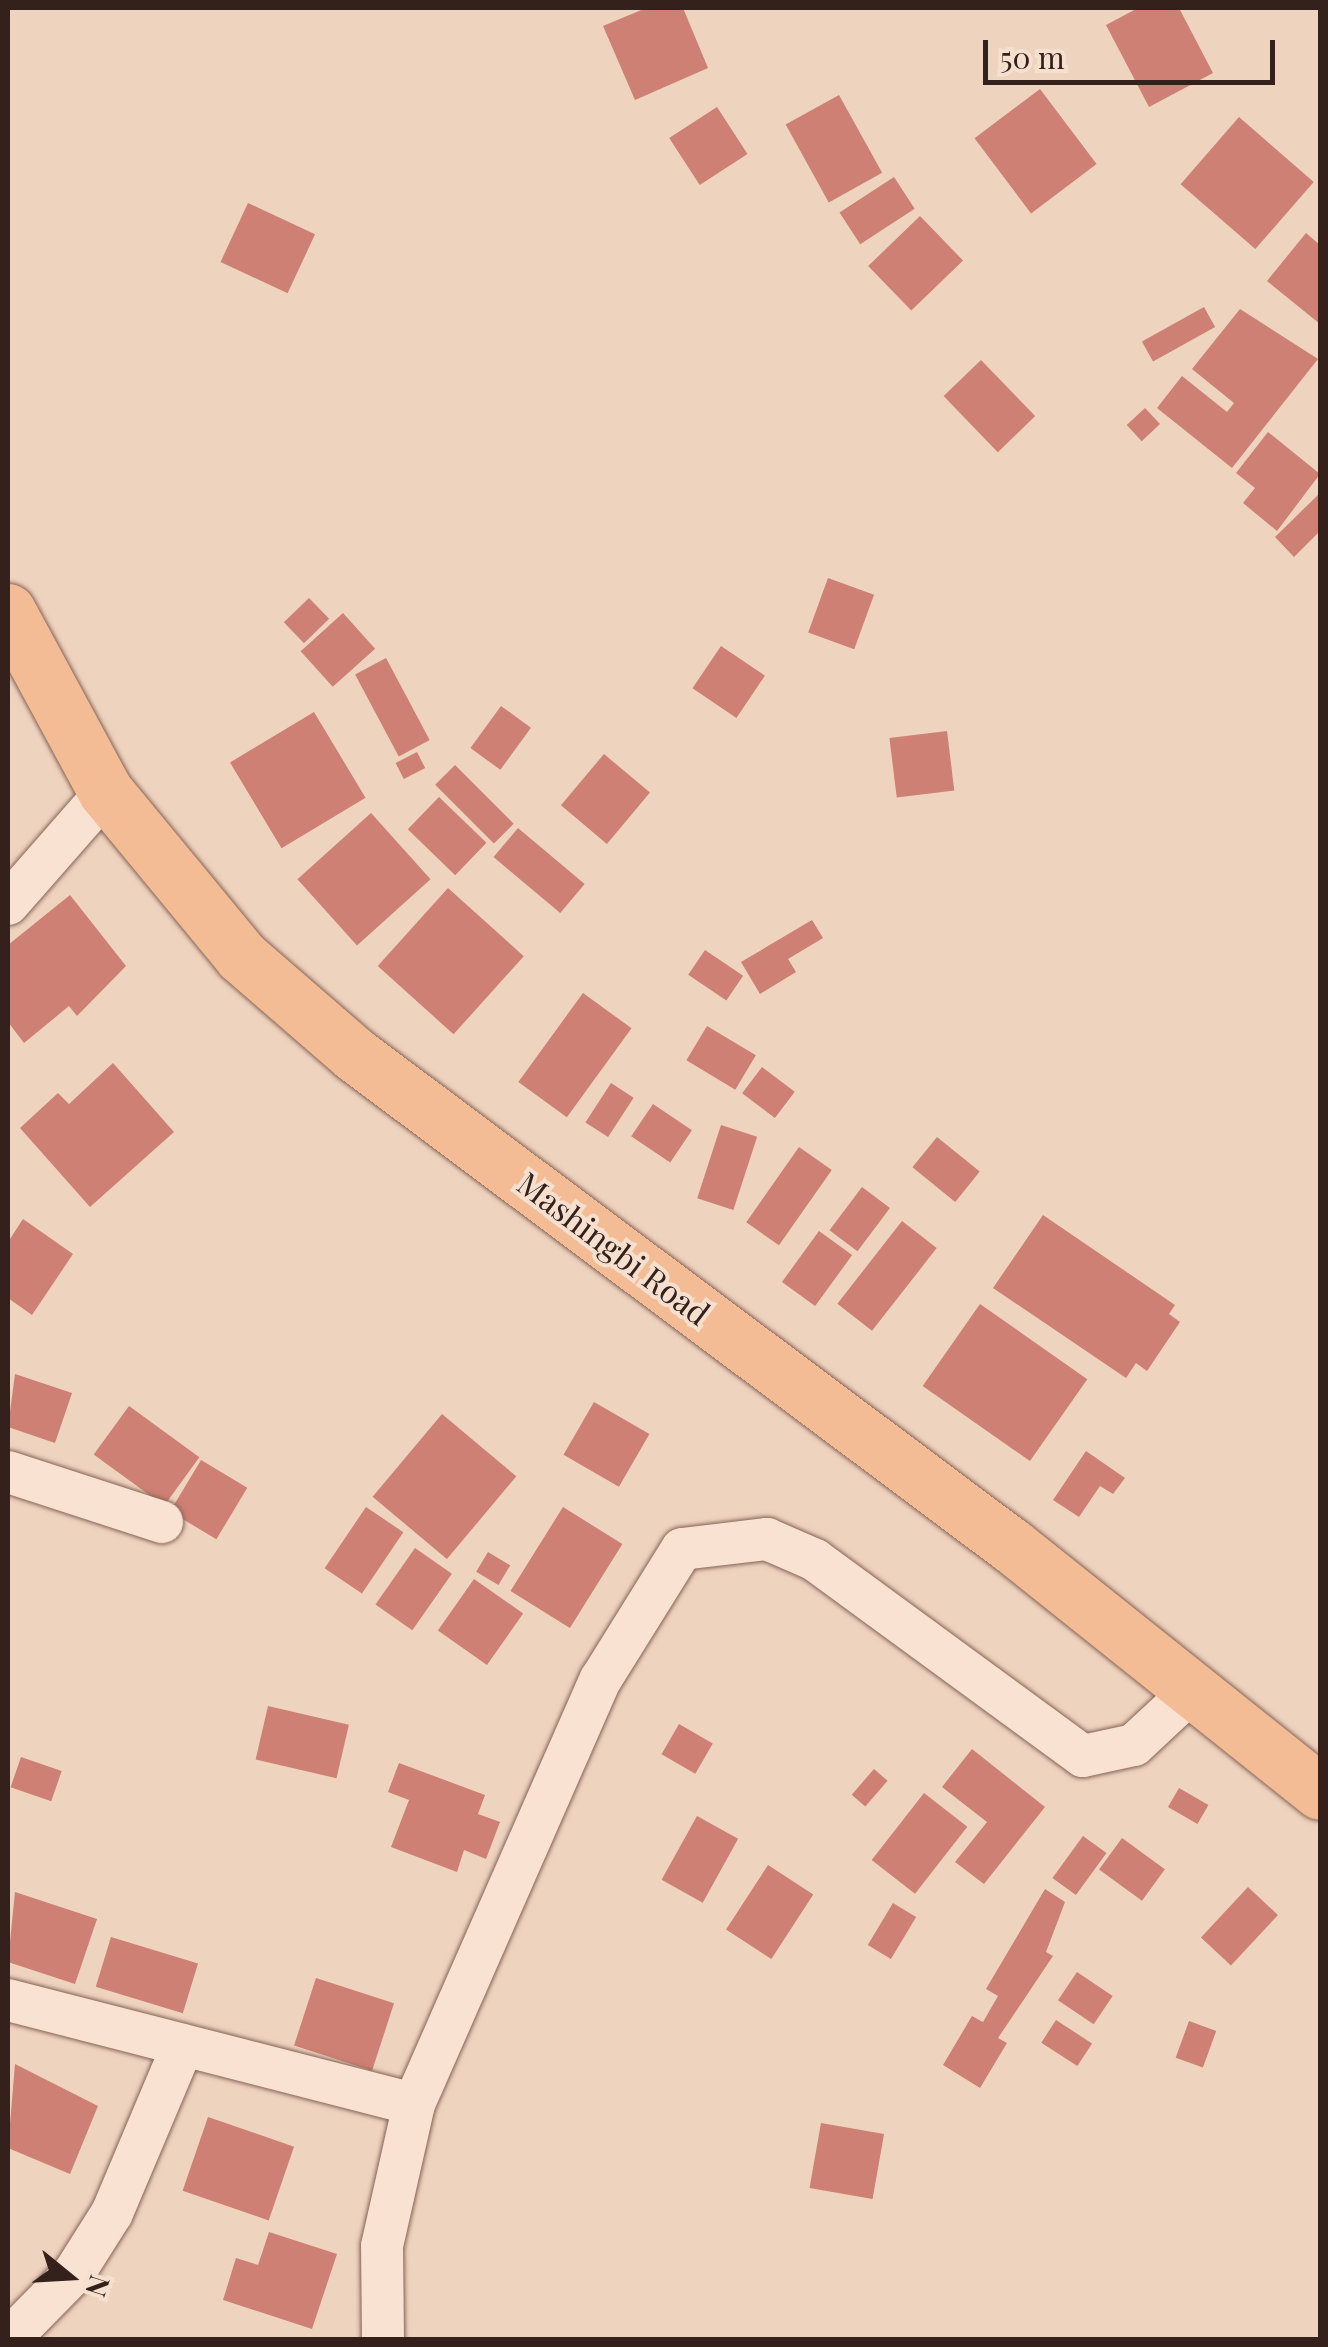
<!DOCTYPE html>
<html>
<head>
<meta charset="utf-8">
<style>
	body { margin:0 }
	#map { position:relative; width:1328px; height:2347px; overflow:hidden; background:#eed3be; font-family:"Playfair Display",serif }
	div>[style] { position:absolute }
	.building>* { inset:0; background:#cd8073; transform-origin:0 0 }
	.roads { filter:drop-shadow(0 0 2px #866357) drop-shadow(0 0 2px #866357) }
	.minor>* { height:42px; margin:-21px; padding:0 21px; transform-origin:21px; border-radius:21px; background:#f9e2d1 }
	.major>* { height:55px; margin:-27.5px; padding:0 27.5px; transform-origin:27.5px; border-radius:27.5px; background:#f3bc94 }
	span { translate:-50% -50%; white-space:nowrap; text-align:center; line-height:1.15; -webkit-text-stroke:8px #f5dfce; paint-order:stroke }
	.street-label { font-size:32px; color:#35211c }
	.frame { position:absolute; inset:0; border:10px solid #35211c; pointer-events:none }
	.north { position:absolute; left:20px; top:2227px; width:100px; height:100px; -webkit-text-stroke:8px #f5dfce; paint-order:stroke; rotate:108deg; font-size:28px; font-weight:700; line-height:40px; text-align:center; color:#35211c }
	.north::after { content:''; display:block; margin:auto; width:35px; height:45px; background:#35211c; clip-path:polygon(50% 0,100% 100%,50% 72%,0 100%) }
	.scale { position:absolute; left:983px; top:40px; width:292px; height:45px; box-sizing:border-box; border:5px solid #35211c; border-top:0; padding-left:12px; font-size:30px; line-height:35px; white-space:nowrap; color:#35211c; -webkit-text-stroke:8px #f5dfce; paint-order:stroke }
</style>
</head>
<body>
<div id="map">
	<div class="building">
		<i style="clip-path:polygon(646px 8px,683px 8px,708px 68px,635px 100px,603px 26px)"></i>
		<i style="clip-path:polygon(1138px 8px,1179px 8px,1213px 73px,1149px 107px,1106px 25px)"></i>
		<i style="left:1040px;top:89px;width:94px;height:82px;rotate:53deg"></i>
		<i style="left:839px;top:95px;width:89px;height:61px;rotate:61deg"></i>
		<i style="left:717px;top:107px;width:56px;height:57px;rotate:57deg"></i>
		<i style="left:1239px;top:117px;width:99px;height:89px;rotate:41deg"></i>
		<i style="left:894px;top:177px;width:38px;height:65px;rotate:57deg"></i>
		<i style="left:248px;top:203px;width:74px;height:65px;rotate:25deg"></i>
		<i style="left:920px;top:216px;width:62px;height:72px;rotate:46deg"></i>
		<i style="clip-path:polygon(1306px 233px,1320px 245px,1320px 324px,1267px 281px)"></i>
		<i style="left:1204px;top:307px;width:23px;height:71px;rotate:61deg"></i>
		<i style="clip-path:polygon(1240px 309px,1318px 359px,1232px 468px,1157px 408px,1182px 376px,1227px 412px,1234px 403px,1192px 369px)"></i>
		<i style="left:981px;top:360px;width:78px;height:52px;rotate:46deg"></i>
		<i style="left:1145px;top:408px;width:22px;height:25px;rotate:47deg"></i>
		<i style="clip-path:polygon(1268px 432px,1320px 474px,1277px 531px,1243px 503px,1255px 488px,1236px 473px)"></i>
		<i style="clip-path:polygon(1320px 493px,1320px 531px,1294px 557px,1275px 537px)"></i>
		<i style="left:828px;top:578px;width:49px;height:58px;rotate:20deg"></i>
		<i style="left:309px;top:598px;width:29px;height:35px;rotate:46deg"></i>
		<i style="left:343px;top:613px;width:48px;height:57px;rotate:48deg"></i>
		<i style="left:721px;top:646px;width:53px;height:51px;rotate:34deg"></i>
		<i style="left:386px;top:658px;width:93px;height:35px;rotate:62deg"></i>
		<i style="left:501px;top:706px;width:37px;height:52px;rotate:36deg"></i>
		<i style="left:314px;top:712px;width:100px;height:98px;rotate:59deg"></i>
		<i style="left:947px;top:731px;width:60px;height:58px;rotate:83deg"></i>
		<i style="left:417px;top:752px;width:18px;height:24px;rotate:63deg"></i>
		<i style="left:604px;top:754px;width:60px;height:67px;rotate:40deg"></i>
		<i style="left:455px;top:765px;width:83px;height:28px;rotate:45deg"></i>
		<i style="left:439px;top:797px;width:66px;height:45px;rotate:44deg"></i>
		<i style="left:371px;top:813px;width:89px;height:99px;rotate:48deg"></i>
		<i style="left:518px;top:828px;width:87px;height:38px;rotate:40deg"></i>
		<i style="left:448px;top:888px;width:102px;height:105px;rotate:42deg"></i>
		<i style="clip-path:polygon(70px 895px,126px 966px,77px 1016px,69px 1006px,24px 1043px,8px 1022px,8px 945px)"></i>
		<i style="clip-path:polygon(812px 920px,823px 938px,788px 959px,796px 972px,760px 994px,741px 962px)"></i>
		<i style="left:705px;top:950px;width:46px;height:30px;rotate:34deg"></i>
		<i style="left:583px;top:993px;width:60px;height:110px;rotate:36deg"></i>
		<i style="left:707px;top:1026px;width:57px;height:40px;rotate:31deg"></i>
		<i style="clip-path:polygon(113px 1063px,174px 1132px,90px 1207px,20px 1128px,58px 1093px,69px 1104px)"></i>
		<i style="left:762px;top:1067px;width:41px;height:33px;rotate:37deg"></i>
		<i style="left:611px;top:1083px;width:27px;height:47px;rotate:33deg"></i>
		<i style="left:653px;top:1104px;width:47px;height:39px;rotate:34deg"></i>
		<i style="left:721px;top:1125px;width:38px;height:77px;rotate:18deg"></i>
		<i style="left:937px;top:1137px;width:55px;height:39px;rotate:39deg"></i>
		<i style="left:799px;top:1147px;width:40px;height:92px;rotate:35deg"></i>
		<i style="left:862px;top:1187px;width:35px;height:54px;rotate:37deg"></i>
		<i style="clip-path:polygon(1043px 1215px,1175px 1305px,1169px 1314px,1180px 1322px,1147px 1371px,1136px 1363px,1126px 1378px,993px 1288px)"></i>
		<i style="clip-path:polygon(23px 1219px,73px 1254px,32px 1315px,8px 1298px,8px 1242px)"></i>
		<i style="left:902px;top:1221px;width:44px;height:105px;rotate:38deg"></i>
		<i style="left:819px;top:1231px;width:41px;height:63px;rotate:36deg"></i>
		<i style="left:980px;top:1304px;width:131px;height:100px;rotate:35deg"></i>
		<i style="clip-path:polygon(15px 1374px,72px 1393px,55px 1443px,8px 1427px)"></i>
		<i style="left:594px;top:1402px;width:64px;height:61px;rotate:30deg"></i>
		<i style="left:129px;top:1406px;width:87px;height:60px;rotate:36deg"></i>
		<i style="left:442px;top:1414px;width:97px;height:108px;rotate:40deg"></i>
		<i style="clip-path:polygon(1086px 1451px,1125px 1478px,1113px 1494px,1100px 1486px,1079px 1517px,1053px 1500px)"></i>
		<i style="left:201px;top:1460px;width:54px;height:60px;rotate:31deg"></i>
		<i style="left:366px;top:1507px;width:45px;height:74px;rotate:34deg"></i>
		<i style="left:563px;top:1507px;width:70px;height:99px;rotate:32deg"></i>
		<i style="left:415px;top:1548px;width:45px;height:69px;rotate:35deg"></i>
		<i style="left:488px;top:1552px;width:26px;height:23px;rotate:31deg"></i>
		<i style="left:474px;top:1579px;width:60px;height:63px;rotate:35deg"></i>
		<i style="left:268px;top:1706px;width:83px;height:55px;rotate:13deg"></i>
		<i style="left:679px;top:1724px;width:39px;height:35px;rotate:30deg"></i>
		<i style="clip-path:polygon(972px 1749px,1045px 1807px,984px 1884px,955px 1862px,987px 1822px,942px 1787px)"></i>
		<i style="left:21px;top:1757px;width:43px;height:32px;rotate:19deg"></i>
		<i style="clip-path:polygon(399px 1763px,485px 1795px,478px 1814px,500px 1822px,486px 1859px,464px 1850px,457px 1872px,391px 1847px,409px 1800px,388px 1792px)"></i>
		<i style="left:874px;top:1769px;width:18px;height:34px;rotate:41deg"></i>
		<i style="left:1179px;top:1788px;width:34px;height:22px;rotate:30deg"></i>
		<i style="left:924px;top:1793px;width:55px;height:85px;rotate:38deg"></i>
		<i style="left:697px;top:1816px;width:47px;height:73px;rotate:29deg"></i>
		<i style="left:1083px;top:1836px;width:29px;height:52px;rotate:36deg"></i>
		<i style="left:1122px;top:1838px;width:53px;height:39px;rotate:36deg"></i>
		<i style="left:768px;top:1865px;width:54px;height:77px;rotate:33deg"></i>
		<i style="left:1248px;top:1887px;width:41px;height:69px;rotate:43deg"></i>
		<i style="clip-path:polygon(1045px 1889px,1065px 1902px,1046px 1952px,1053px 1956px,998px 2038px,1007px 2043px,980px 2088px,943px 2065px,972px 2016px,983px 2022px,998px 1996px,986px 1989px)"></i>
		<i style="clip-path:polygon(15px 1892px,97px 1919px,75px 1984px,8px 1962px)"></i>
		<i style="left:893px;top:1903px;width:27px;height:49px;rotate:31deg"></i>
		<i style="left:111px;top:1937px;width:91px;height:52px;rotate:17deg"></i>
		<i style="left:1077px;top:1972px;width:43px;height:34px;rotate:34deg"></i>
		<i style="left:316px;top:1978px;width:82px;height:71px;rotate:18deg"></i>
		<i style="left:1056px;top:2020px;width:43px;height:27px;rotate:33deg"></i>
		<i style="left:1189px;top:2021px;width:29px;height:39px;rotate:20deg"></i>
		<i style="clip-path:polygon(15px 2064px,98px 2106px,70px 2174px,8px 2148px)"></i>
		<i style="left:208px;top:2117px;width:91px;height:78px;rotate:19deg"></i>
		<i style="left:821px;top:2123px;width:64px;height:66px;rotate:10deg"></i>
		<i style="clip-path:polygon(269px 2232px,337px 2254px,312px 2329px,223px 2300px,236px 2258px,258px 2265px)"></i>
	</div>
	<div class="roads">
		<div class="minor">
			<i style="left:8px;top:904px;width:149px;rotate:-48.8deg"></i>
			<i style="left:8px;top:1472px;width:162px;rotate:18deg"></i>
			<i style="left:8px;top:2000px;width:419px;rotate:14.4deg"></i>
			<i style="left:8px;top:2340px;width:94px;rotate:-45.4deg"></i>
			<i style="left:74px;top:2273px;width:71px;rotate:-57.7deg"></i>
			<i style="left:112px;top:2213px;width:182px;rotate:-67.1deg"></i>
			<i style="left:383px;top:2340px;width:94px;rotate:-90.6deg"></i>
			<i style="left:382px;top:2246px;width:146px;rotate:-77.3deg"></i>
			<i style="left:414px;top:2104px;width:464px;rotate:-66.3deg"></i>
			<i style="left:601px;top:1679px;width:153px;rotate:-58.1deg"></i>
			<i style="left:682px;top:1549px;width:86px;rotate:-6.7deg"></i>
			<i style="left:767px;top:1539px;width:52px;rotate:23.6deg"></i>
			<i style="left:815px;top:1560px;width:332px;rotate:36.2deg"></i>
			<i style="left:1083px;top:1756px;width:52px;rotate:-12.2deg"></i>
			<i style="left:1134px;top:1745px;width:78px;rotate:-42.9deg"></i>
		</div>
		<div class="major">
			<i style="left:8px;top:611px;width:206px;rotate:61.6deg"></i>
			<i style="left:106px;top:792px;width:212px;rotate:50.5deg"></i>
			<i style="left:241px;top:956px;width:150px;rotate:40.9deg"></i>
			<i style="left:354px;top:1054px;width:822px;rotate:36.79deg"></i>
			<i style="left:1012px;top:1546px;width:394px;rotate:38.6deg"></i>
		</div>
	</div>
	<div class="street-label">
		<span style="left:614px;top:1248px;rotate:37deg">Mashingbi Road</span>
	</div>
	<div class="frame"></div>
	<div class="north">N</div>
	<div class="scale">50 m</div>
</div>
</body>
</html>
